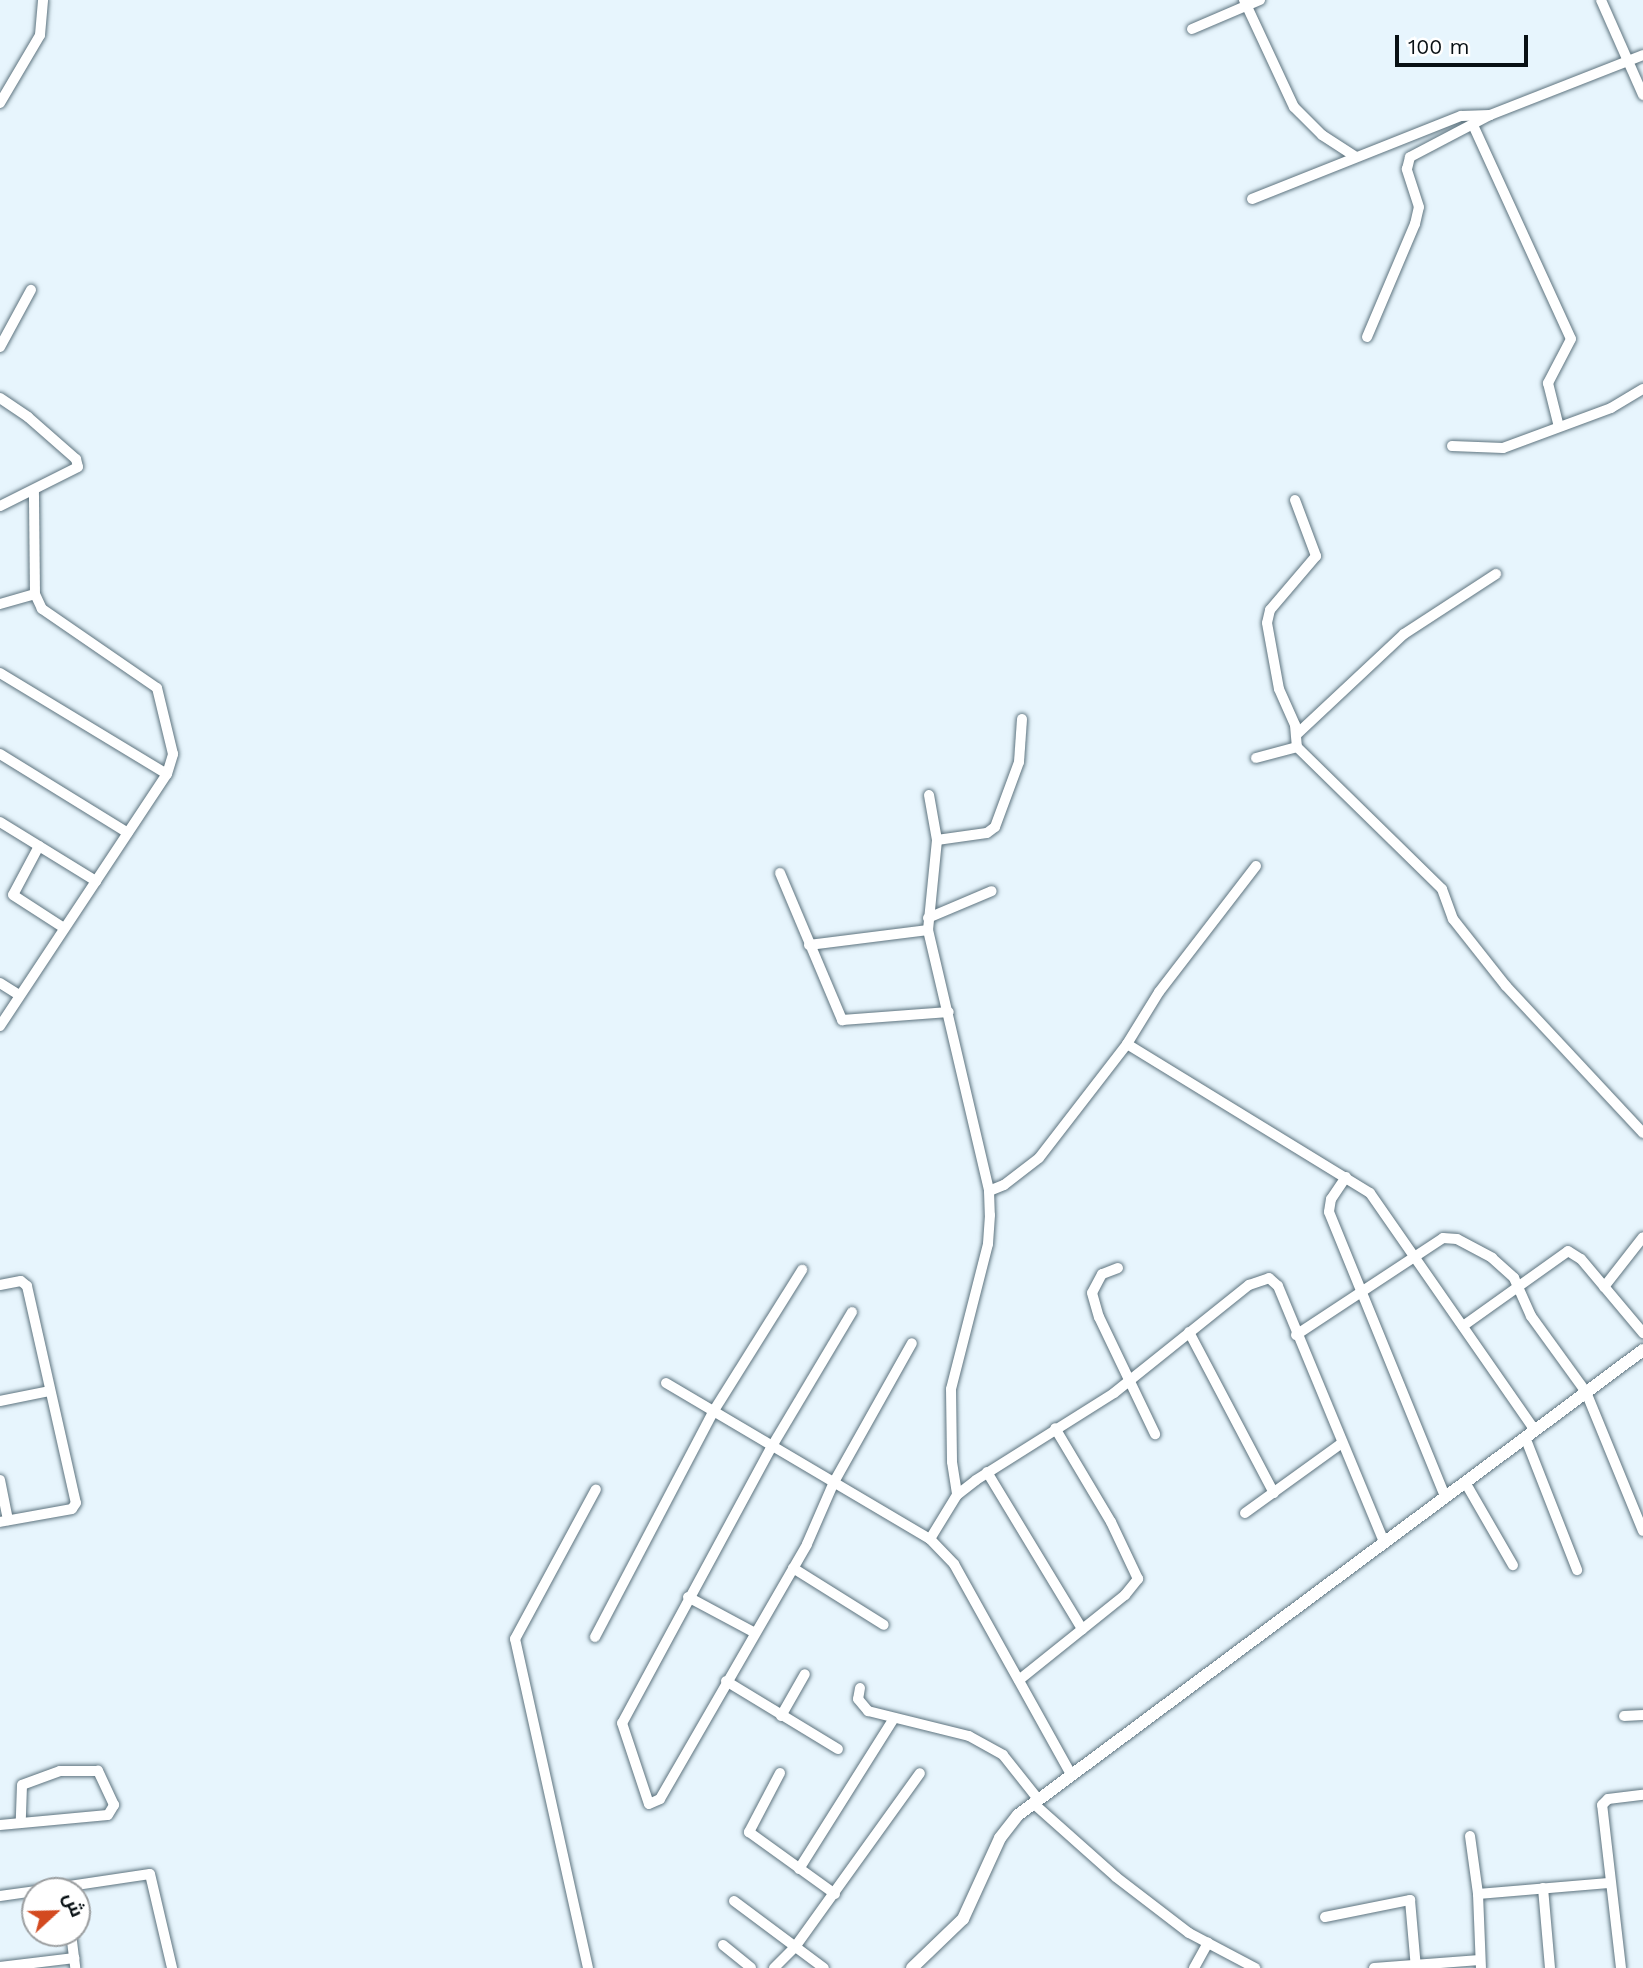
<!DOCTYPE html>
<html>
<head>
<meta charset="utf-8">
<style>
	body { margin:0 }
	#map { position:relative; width:1643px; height:1968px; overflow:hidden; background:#e7f5fd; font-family:"Work Sans",Cairo,sans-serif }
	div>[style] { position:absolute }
	.roads { filter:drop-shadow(0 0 2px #5e747f) drop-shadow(0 0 2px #5e747f) }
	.minor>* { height:10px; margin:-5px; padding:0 5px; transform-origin:5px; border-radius:5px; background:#fff }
	.tertiary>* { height:12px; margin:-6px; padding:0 6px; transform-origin:6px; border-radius:6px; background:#fff }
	span { translate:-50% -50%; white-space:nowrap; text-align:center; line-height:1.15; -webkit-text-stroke:6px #fff; paint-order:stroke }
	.north { position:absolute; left:21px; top:1877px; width:70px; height:70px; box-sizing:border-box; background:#fff; border:2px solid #9c9fa1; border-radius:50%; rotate:68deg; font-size:19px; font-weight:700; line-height:28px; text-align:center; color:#081014 }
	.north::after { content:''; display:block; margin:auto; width:24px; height:32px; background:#d34a20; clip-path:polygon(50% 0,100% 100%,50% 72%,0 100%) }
	.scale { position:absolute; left:1395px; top:35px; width:133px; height:32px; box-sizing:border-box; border:4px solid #081014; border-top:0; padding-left:9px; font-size:21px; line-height:24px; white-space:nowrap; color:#081014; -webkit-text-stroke:5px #fff; paint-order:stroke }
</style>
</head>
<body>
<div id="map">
	<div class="roads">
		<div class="minor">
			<i style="left:1244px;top:0;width:118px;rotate:65deg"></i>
			<i style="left:1294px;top:107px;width:40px;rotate:45deg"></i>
			<i style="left:1322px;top:135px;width:40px;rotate:32.9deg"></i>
			<i style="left:1601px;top:0;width:104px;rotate:66.1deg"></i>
			<i style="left:1192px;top:29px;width:74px;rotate:-23.1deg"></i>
			<i style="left:0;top:103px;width:79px;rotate:-59.5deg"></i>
			<i style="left:40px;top:35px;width:35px;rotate:-85deg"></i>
			<i style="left:1473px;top:125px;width:235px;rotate:65.4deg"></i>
			<i style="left:1571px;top:339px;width:50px;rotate:117.6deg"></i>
			<i style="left:1548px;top:383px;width:45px;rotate:76deg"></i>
			<i style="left:1252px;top:199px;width:225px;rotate:-21.7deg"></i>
			<i style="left:1461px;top:116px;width:29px;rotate:-2deg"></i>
			<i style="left:1367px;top:337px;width:123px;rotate:-67deg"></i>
			<i style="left:1415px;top:224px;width:17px;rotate:-77deg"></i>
			<i style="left:1419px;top:207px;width:40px;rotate:-108deg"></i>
			<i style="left:1407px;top:169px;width:12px;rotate:-76deg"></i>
			<i style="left:1410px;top:157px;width:90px;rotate:-27.7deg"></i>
			<i style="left:1490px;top:115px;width:164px;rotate:-21.4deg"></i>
			<i style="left:0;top:347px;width:65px;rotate:-61.5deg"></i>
			<i style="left:0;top:398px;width:34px;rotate:34deg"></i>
			<i style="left:28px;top:417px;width:64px;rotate:41.2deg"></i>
			<i style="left:76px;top:459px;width:8px;rotate:76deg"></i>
			<i style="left:78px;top:467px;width:87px;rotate:153.4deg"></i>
			<i style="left:1452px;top:446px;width:51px;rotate:2.2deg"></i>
			<i style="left:1503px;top:448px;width:115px;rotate:-20.3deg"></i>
			<i style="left:1611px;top:408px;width:37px;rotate:-31deg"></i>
			<i style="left:1295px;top:500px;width:60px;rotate:69.4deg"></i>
			<i style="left:1316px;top:556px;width:71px;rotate:130.4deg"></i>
			<i style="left:1270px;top:610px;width:13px;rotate:103deg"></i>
			<i style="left:1267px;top:623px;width:67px;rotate:79.7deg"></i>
			<i style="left:1279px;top:689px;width:39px;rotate:66deg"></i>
			<i style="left:1295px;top:725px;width:22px;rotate:85deg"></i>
			<i style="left:1297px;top:747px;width:203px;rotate:44.4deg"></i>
			<i style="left:1442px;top:889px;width:32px;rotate:70deg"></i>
			<i style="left:1453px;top:919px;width:85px;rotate:51.7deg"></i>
			<i style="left:1506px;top:986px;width:201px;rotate:47deg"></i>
			<i style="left:0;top:604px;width:36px;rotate:-16deg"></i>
			<i style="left:0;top:673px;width:195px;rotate:31.2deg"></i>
			<i style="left:1296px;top:735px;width:148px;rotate:-43.1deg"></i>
			<i style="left:1404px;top:634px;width:110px;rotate:-33.1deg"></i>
			<i style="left:0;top:754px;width:150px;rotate:31.7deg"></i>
			<i style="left:1256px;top:758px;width:42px;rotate:-15deg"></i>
			<i style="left:929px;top:795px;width:46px;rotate:79.9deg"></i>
			<i style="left:937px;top:840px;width:90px;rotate:95.7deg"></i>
			<i style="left:928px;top:930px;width:268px;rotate:76.8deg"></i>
			<i style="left:989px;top:1191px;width:24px;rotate:88deg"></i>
			<i style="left:990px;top:1215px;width:29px;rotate:94deg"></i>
			<i style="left:988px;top:1244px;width:150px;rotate:104.3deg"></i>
			<i style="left:951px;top:1389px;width:73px;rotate:89.2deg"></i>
			<i style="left:952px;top:1462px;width:33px;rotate:81deg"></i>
			<i style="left:0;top:822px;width:113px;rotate:31.6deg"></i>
			<i style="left:937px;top:840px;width:50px;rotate:-8deg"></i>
			<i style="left:987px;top:833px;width:10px;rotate:-37deg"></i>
			<i style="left:995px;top:827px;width:69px;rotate:-69.7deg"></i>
			<i style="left:1019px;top:762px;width:43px;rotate:-86deg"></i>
			<i style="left:39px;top:846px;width:55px;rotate:118deg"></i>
			<i style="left:13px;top:895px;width:61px;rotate:32.9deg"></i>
			<i style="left:1256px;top:866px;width:159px;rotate:127.6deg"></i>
			<i style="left:1159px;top:992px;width:61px;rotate:121.6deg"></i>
			<i style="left:1127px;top:1044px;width:285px;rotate:31.5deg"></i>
			<i style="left:1370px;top:1193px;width:289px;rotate:55.2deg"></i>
			<i style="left:780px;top:873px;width:160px;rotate:67.1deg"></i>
			<i style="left:842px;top:1020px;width:107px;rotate:-4.3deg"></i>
			<i style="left:928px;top:918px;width:69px;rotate:-22.9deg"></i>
			<i style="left:809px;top:945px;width:120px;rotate:-7.2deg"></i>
			<i style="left:0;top:983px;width:22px;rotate:32deg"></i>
			<i style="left:0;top:1026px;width:302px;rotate:-56.5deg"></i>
			<i style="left:167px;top:774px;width:21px;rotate:-73deg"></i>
			<i style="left:173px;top:754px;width:68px;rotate:-103.6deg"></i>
			<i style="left:157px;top:688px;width:140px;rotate:-145.5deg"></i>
			<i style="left:42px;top:609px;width:17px;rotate:-115deg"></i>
			<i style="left:35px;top:594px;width:103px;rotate:-90.6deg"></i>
			<i style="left:1346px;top:1177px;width:27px;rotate:124deg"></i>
			<i style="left:1331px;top:1199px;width:13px;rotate:99deg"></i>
			<i style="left:1329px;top:1212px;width:307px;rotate:67.8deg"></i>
			<i style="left:989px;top:1191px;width:16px;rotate:-22deg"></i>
			<i style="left:1004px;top:1185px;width:44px;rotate:-37.6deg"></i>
			<i style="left:1039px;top:1158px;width:144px;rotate:-52.3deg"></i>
			<i style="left:1118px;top:1268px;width:17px;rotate:159deg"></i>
			<i style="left:1102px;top:1274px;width:21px;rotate:118deg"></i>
			<i style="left:1092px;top:1293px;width:25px;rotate:74deg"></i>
			<i style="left:1099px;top:1317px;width:130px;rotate:64.4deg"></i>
			<i style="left:0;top:1285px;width:21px;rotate:-11deg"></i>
			<i style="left:21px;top:1281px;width:8px;rotate:40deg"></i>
			<i style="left:27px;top:1286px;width:222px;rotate:77.3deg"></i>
			<i style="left:76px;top:1503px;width:7px;rotate:124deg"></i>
			<i style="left:72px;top:1509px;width:73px;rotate:169.8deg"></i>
			<i style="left:1604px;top:1287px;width:63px;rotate:-52deg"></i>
			<i style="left:852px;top:1312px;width:156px;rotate:120.8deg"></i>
			<i style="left:772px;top:1446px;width:315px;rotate:118.4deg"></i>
			<i style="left:622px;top:1723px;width:85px;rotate:71.6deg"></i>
			<i style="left:649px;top:1804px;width:12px;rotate:-24deg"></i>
			<i style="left:660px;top:1799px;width:294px;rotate:-60deg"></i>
			<i style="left:807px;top:1544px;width:68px;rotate:-66.5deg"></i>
			<i style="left:834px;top:1482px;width:159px;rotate:-60.7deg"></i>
			<i style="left:1463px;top:1326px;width:129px;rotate:-35.5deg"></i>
			<i style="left:1568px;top:1251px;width:15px;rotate:32deg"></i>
			<i style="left:1581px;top:1259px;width:97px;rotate:50deg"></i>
			<i style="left:1189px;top:1332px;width:182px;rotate:62.2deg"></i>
			<i style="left:1296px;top:1335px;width:176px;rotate:-33.4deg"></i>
			<i style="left:1443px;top:1238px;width:14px;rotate:4deg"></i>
			<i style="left:1457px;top:1239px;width:40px;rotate:28deg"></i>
			<i style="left:1492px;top:1258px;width:30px;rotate:42deg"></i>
			<i style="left:1514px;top:1278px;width:42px;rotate:65.9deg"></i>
			<i style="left:1531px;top:1316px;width:94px;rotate:54.1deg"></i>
			<i style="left:1586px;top:1392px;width:150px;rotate:67.7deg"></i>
			<i style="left:666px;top:1383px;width:307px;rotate:30.6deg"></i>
			<i style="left:930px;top:1539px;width:35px;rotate:46deg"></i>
			<i style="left:954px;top:1564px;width:240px;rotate:60.9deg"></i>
			<i style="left:0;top:1401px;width:50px;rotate:-11.5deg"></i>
			<i style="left:1525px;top:1437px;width:143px;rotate:68.6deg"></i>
			<i style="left:987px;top:1472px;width:184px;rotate:58.8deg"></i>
			<i style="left:0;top:1480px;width:41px;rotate:78.7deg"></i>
			<i style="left:1465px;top:1482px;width:96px;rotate:60deg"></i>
			<i style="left:1245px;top:1513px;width:120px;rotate:-35.8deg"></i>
			<i style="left:930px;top:1539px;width:52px;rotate:-58.5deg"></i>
			<i style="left:957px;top:1495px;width:24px;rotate:-38deg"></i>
			<i style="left:976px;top:1480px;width:163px;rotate:-32.2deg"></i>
			<i style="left:1114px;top:1393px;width:173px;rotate:-38.7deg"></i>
			<i style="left:1249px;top:1285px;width:21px;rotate:-19deg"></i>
			<i style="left:1269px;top:1278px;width:12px;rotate:42deg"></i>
			<i style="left:1278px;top:1286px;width:277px;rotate:67.5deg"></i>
			<i style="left:793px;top:1568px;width:107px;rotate:32.1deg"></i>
			<i style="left:688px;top:1597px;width:76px;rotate:28.2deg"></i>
			<i style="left:595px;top:1637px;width:254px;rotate:-62.3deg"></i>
			<i style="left:713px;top:1412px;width:168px;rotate:-57.9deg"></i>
			<i style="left:1019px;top:1680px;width:136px;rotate:-38.7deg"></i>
			<i style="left:1125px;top:1595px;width:21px;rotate:-51deg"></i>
			<i style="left:1138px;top:1579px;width:63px;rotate:-115.3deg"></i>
			<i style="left:1111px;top:1522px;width:109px;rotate:-120.8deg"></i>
			<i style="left:726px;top:1681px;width:131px;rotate:31.3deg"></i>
			<i style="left:860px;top:1688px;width:11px;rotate:100deg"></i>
			<i style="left:858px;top:1699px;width:16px;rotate:50deg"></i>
			<i style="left:868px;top:1711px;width:104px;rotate:13.9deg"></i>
			<i style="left:969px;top:1736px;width:39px;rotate:29deg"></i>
			<i style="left:1003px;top:1755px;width:56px;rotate:51.5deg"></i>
			<i style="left:781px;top:1716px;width:48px;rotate:-60.3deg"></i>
			<i style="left:1624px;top:1716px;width:19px;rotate:-3deg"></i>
			<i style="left:780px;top:1773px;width:67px;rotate:117.7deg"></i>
			<i style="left:749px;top:1832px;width:106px;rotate:35.8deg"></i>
			<i style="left:1033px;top:1803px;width:111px;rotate:41.7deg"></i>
			<i style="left:1116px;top:1877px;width:92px;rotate:37.5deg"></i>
			<i style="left:1189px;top:1933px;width:75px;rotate:27.9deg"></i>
			<i style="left:0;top:1825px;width:108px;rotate:-5.3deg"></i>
			<i style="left:108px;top:1815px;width:12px;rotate:-59deg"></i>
			<i style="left:114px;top:1805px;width:38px;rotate:-115deg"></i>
			<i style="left:98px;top:1771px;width:38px;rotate:180deg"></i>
			<i style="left:60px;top:1771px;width:40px;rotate:159.8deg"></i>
			<i style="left:22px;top:1785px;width:37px;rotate:92deg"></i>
			<i style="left:1470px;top:1836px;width:59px;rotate:82.1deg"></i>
			<i style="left:1478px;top:1894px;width:74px;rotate:87.7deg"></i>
			<i style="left:799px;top:1869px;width:176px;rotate:-57.8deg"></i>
			<i style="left:1543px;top:1888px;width:80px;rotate:85deg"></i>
			<i style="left:36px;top:1891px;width:115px;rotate:-8.5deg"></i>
			<i style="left:150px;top:1874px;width:97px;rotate:76.8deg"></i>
			<i style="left:1478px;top:1894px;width:131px;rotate:-4.8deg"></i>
			<i style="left:0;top:1896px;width:35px;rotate:-8deg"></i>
			<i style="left:734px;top:1901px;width:112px;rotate:36.7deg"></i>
			<i style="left:1325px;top:1917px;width:87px;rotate:-11.3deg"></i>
			<i style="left:1410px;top:1900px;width:68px;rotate:85deg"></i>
			<i style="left:71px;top:1933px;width:35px;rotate:83deg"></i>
			<i style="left:723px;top:1945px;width:36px;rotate:39deg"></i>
			<i style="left:0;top:1967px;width:75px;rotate:-6.9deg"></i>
			<i style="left:588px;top:1968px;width:337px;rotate:-102.5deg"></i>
			<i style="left:515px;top:1639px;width:170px;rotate:-61.6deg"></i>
			<i style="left:774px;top:1968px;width:30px;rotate:-45deg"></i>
			<i style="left:795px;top:1947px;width:214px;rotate:-54.3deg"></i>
			<i style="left:1194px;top:1968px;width:29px;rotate:-61deg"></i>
			<i style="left:1374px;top:1968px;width:106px;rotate:-4.3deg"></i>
			<i style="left:1621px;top:1968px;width:164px;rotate:-96.6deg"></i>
			<i style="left:1602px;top:1805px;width:8px;rotate:-45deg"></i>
			<i style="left:1608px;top:1799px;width:35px;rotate:-7deg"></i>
		</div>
		<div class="tertiary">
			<i style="left:912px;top:1968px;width:71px;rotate:-43.9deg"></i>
			<i style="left:963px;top:1919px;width:89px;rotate:-65.4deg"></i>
			<i style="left:1000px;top:1838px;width:29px;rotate:-52deg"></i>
			<i style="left:1018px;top:1815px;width:779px;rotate:-36.65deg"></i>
		</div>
	</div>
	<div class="north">ش</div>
	<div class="scale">100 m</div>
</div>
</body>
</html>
